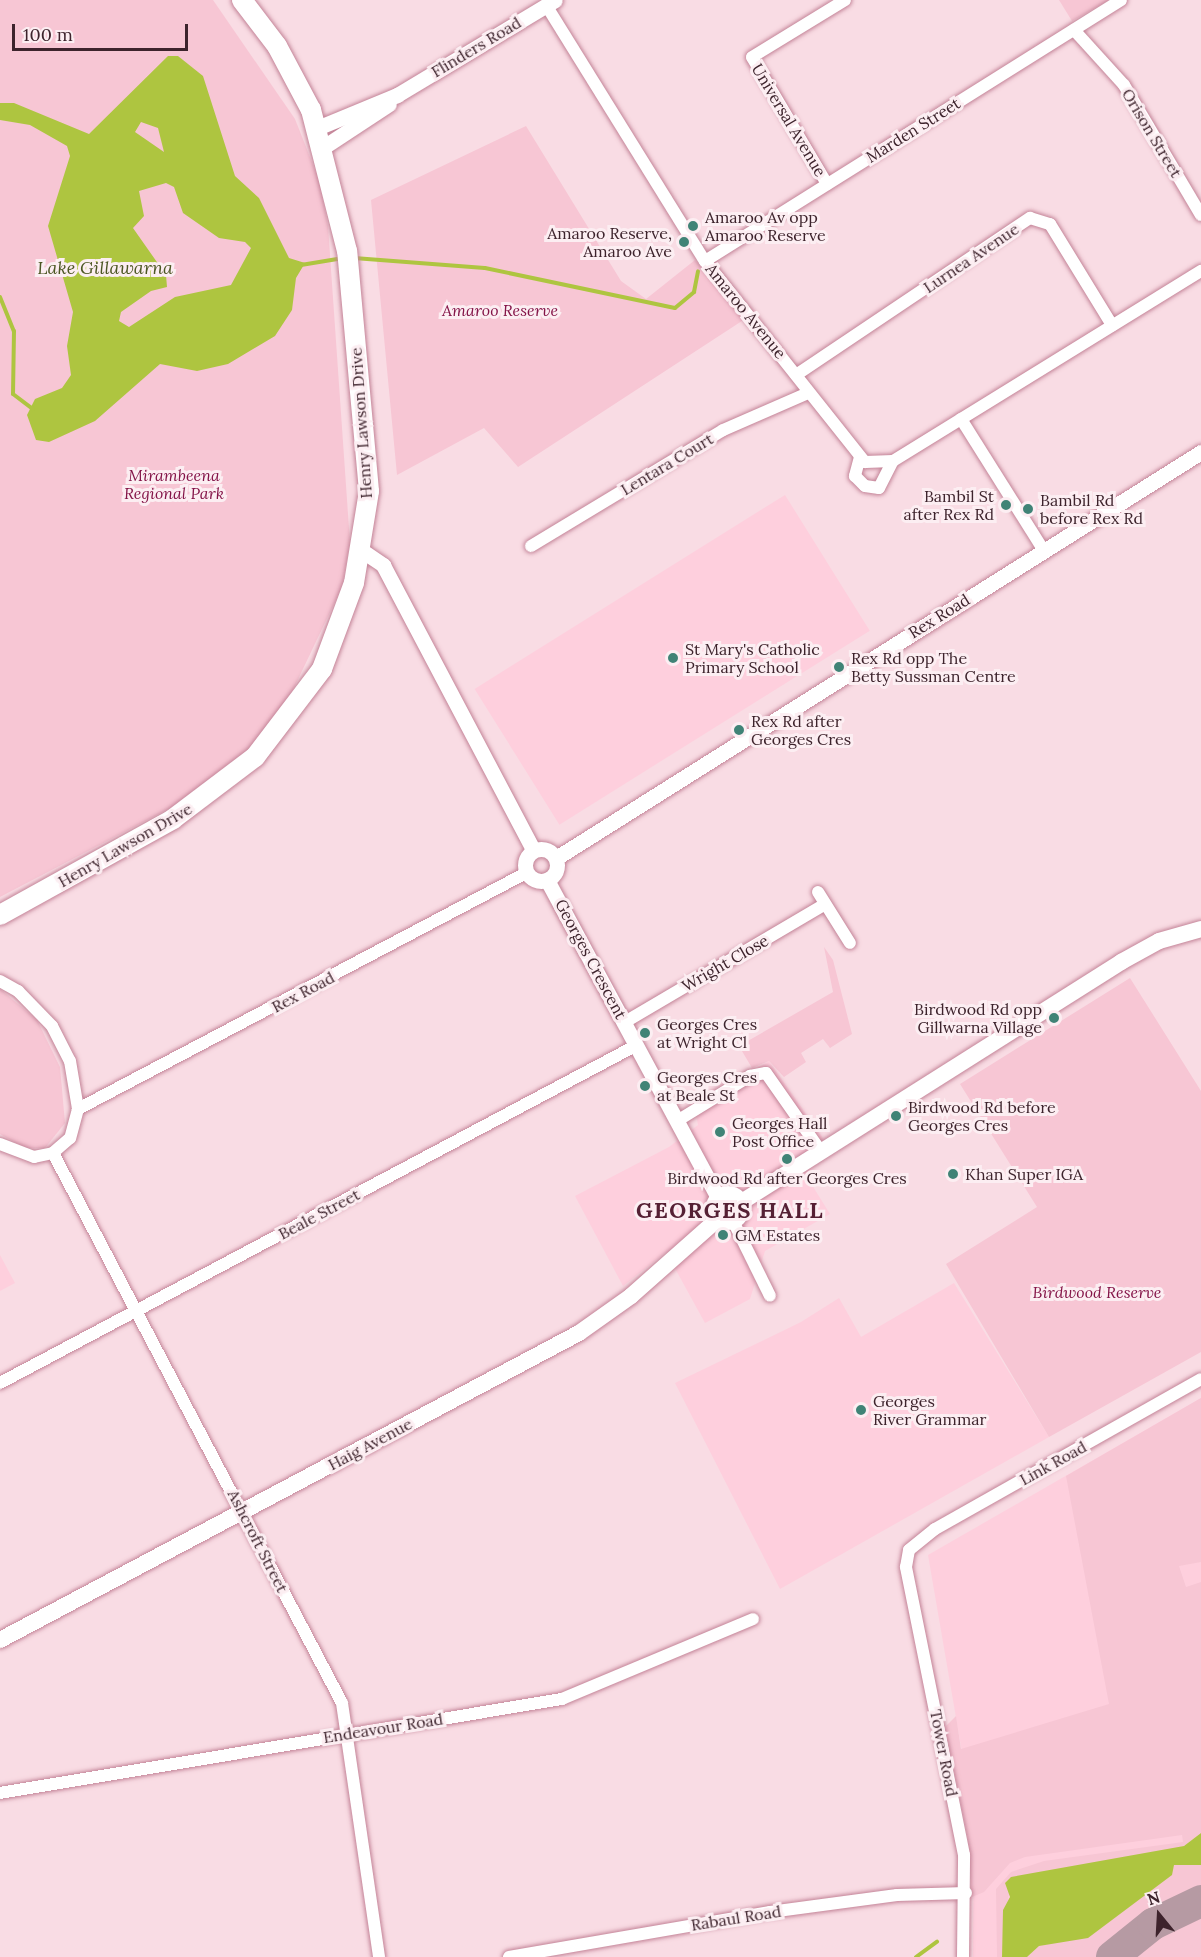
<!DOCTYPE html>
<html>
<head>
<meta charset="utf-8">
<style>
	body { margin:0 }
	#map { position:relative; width:1201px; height:1957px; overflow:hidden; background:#f9dce4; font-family:Lora,serif }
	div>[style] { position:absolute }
	.built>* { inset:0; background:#fecfdd; transform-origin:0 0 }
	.green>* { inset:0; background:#f7c6d4 }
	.water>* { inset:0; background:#aec540 }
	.stream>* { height:4px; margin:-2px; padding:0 2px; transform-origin:2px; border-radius:2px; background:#aec540 }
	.taxiway>* { height:32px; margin:-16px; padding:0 16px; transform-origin:16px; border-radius:16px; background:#b69aa3 }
	.roads { filter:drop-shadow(0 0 2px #c38397) drop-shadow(0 0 2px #c38397) }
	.minor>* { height:12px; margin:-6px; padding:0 6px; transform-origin:6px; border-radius:6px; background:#fff }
	.tertiary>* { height:15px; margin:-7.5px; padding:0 7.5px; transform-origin:7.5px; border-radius:7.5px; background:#fff }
	.tertiary>.ring { margin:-7.5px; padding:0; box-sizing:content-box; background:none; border:15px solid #fff; border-radius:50% }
	.secondary>* { height:16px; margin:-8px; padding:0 8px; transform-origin:8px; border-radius:8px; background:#fff }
	.secondary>.ring { margin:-8px; padding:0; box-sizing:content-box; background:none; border:16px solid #fff; border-radius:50% }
	.primary>* { height:20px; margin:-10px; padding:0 10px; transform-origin:10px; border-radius:10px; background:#fff }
	.dots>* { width:16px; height:16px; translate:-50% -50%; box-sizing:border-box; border:3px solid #fceef2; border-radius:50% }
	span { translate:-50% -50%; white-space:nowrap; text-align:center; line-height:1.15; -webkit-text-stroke:6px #fceef2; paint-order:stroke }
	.street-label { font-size:16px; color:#3d232c }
	.poi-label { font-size:16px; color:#3d232c }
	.left { translate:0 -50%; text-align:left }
	.right { translate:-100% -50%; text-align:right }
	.park-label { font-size:16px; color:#841448; font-style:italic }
	.water-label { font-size:18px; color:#4c5623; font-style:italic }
	.district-label { font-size:22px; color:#552034; font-weight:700; letter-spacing:1.5px }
	.north { position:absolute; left:1129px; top:1885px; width:60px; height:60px; -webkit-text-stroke:4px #fceef2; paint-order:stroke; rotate:342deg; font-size:16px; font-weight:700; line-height:24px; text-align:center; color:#3d232c }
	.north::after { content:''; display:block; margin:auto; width:21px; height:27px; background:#3d232c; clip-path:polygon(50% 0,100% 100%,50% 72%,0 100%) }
	.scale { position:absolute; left:12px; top:24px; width:176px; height:27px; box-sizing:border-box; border:3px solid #3d232c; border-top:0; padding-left:8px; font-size:18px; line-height:21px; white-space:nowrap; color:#3d232c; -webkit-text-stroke:4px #fceef2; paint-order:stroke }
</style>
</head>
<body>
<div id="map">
	<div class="built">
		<i style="left:785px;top:495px;width:160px;height:366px;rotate:58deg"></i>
		<i style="clip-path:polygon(769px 1061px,823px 1138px,807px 1177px,830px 1214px,765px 1251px,750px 1299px,705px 1323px,666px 1252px,623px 1286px,575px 1196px,669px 1147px,698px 1125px,694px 1105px)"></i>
		<i style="clip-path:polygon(0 1255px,15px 1283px,0 1291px)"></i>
		<i style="clip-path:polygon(954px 1283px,1049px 1437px,780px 1589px,675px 1383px,801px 1322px,839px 1298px,861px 1337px)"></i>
		<i style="clip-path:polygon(1201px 1398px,1201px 1957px,973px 1957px,974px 1822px,928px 1555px)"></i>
	</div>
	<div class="green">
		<i style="clip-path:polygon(0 0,213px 0,295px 119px,319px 180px,328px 226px,350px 543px,342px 587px,281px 715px,260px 739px,218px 777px,172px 807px,0 897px)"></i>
		<i style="clip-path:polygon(1059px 0,1109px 0,1072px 21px)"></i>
		<i style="clip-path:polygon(526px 126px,621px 281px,646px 299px,695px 260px,745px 319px,518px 467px,484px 428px,397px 475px,371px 200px)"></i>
		<i style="clip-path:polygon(824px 947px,833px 960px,852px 1034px,830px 1048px,823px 1039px,801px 1053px,806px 1062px,784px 1077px,769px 1061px,752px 1068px,739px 1046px,833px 992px)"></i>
		<i style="clip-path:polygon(1130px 978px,1201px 1091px,1201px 1352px,1049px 1437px,946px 1264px,1037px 1207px,960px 1084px)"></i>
		<i style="clip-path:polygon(0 989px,37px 1020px,60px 1067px,65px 1123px,45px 1148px,25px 1148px,0 1134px)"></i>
		<i style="clip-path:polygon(1201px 1398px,1201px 1562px,1179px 1566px,1186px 1587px,1201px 1582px,1201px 1833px,1184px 1846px,1009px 1893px,1002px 1957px,997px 1957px,996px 1889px,1011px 1872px,1044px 1861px,1183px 1842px,1182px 1835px,1025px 1857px,1010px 1863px,984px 1892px,972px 1897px,968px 1839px,945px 1727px,956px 1716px,961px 1749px,1109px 1704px,1066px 1476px)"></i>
		<i style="clip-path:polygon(1174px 1865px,1201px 1865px,1201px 1888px,1135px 1921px,1096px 1957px,1027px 1957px,1039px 1946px,1093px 1934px,1171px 1875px)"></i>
		<i style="clip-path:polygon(1201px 1914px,1201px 1957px,1130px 1957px,1169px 1929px)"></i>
	</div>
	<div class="water">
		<i style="clip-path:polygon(evenodd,168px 56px,178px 56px,203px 76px,235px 176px,259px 198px,289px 258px,305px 263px,296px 278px,292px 310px,275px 336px,228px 364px,197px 371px,160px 364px,95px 421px,49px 442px,36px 440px,27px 415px,35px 399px,62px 388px,71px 375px,67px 346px,73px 312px,48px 226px,70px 156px,67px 146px,30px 125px,0 120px,0 103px,14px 103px,89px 134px,168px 56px,141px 122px,158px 128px,164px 152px,135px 132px,141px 122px,168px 56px,166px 183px,174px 187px,183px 213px,219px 238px,245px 242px,251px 248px,231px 285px,175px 297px,129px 327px,119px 321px,121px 312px,151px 291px,167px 287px,166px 275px,133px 228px,144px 216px,139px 191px,166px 183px)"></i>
		<i style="clip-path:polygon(1201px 1833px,1201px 1865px,1174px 1865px,1172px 1875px,1088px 1938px,1039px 1946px,1027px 1957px,1002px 1957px,1003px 1910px,1010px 1897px,1005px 1883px,1011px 1877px,1184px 1846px)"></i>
	</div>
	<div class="stream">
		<i style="left:354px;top:258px;width:131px;rotate:4.4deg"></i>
		<i style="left:485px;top:268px;width:194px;rotate:11.9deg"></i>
		<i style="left:675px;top:308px;width:25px;rotate:-40deg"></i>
		<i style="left:694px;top:292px;width:21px;rotate:-79deg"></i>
		<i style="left:301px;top:265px;width:43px;rotate:-9.5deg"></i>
		<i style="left:0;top:297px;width:37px;rotate:68deg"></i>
		<i style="left:14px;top:331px;width:63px;rotate:90.9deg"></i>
		<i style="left:13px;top:394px;width:25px;rotate:37deg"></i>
		<i style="left:916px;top:1957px;width:26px;rotate:-36deg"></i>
	</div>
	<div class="taxiway">
		<i style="left:1112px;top:1957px;width:53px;rotate:-38.8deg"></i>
		<i style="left:1153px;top:1924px;width:53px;rotate:-25.6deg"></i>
	</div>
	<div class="roads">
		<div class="minor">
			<i style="left:546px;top:5px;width:301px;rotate:58.2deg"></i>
			<i style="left:705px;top:261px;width:257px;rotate:51.5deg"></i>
			<i style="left:865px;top:462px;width:28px;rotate:-2deg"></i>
			<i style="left:893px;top:461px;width:362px;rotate:-31.7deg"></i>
			<i style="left:1074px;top:30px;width:74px;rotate:47.7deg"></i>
			<i style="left:1124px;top:85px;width:151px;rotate:59.4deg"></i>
			<i style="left:827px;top:184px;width:147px;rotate:-120.6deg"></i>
			<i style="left:752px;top:57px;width:109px;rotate:-31.5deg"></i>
			<i style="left:705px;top:261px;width:491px;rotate:-32.1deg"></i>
			<i style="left:796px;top:375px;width:282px;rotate:-33.9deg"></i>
			<i style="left:1030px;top:218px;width:21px;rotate:17deg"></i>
			<i style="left:1050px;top:224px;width:119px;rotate:58.5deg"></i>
			<i style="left:961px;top:419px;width:156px;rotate:57.8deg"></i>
			<i style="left:860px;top:457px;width:20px;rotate:105deg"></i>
			<i style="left:855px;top:476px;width:14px;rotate:45deg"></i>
			<i style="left:865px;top:486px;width:14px;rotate:8deg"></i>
			<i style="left:879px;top:488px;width:30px;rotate:-63deg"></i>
			<i style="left:531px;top:546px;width:224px;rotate:-31.1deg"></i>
			<i style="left:723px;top:430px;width:93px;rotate:-23.5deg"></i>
			<i style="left:818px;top:892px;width:60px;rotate:57.9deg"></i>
			<i style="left:0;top:981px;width:21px;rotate:29deg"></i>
			<i style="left:18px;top:991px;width:49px;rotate:45.8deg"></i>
			<i style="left:52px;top:1026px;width:39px;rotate:63deg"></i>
			<i style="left:70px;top:1061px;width:49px;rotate:80.5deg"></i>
			<i style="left:78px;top:1109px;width:30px;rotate:105deg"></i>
			<i style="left:70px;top:1138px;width:23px;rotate:139deg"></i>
			<i style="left:53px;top:1153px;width:19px;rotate:168deg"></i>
			<i style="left:34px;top:1157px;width:36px;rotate:-159deg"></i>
			<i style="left:625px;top:1022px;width:232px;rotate:-30.5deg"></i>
			<i style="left:78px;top:1109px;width:506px;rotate:-27.78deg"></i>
			<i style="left:677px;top:1121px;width:86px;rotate:-31.7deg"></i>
			<i style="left:750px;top:1076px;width:16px;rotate:-11deg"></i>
			<i style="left:766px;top:1073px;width:94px;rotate:55deg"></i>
			<i style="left:53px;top:1153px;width:621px;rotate:62.28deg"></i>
			<i style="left:342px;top:1703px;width:257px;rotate:81.7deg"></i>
			<i style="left:734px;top:1223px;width:81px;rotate:63.7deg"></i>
			<i style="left:0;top:1383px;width:721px;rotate:-27.95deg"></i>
			<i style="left:0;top:1793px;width:570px;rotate:-9.5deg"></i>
			<i style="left:562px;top:1699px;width:207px;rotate:-22.7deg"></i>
			<i style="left:509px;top:1957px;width:265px;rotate:-9.8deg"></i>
			<i style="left:770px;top:1912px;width:128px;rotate:-7.6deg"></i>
			<i style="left:897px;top:1895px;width:69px;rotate:-1.7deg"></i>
			<i style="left:963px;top:1957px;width:102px;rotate:-89.4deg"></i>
			<i style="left:964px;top:1855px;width:294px;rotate:-101.4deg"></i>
			<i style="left:906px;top:1567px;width:17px;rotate:-80deg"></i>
			<i style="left:909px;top:1550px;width:33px;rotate:-39deg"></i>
			<i style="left:935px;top:1529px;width:305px;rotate:-29.4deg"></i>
		</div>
		<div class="tertiary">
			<i style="left:317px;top:128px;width:87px;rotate:-22.4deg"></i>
			<i style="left:397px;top:95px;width:184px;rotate:-31deg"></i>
			<i style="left:322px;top:148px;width:80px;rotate:-33.3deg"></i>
			<i style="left:361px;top:550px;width:27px;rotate:34deg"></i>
			<i style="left:383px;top:565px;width:322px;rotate:62.2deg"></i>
			<i class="ring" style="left:525px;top:849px;width:17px;height:17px"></i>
			<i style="left:556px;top:858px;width:762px;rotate:-32.19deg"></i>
			<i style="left:547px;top:880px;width:360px;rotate:61.7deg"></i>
		</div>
		<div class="secondary">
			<i class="ring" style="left:714px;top:1194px;width:12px;height:12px"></i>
			<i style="left:740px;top:1203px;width:451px;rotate:-32.3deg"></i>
			<i style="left:1121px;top:962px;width:43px;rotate:-28.9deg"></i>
			<i style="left:1159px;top:941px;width:44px;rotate:-15.9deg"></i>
			<i style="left:0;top:1640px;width:655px;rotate:-27.93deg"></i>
			<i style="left:579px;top:1333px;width:64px;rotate:-35.4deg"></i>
			<i style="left:631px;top:1296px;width:118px;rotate:-41.6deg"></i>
		</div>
		<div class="primary">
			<i style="left:0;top:915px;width:198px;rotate:-29deg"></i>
			<i style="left:173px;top:819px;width:103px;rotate:-37.1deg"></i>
			<i style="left:255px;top:757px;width:111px;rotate:-52.7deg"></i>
			<i style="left:322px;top:669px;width:92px;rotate:-69.6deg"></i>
			<i style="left:354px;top:583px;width:93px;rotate:-80.7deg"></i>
			<i style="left:369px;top:491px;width:241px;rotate:-95.2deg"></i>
			<i style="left:347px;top:251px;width:146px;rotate:-104.3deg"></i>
			<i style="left:311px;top:110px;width:72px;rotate:-118deg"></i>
			<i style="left:277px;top:46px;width:58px;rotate:-127.3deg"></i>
		</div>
	</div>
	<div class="dots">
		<i style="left:693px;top:226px;background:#408376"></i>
		<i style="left:684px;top:242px;background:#408376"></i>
		<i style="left:1006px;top:505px;background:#408376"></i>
		<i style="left:1028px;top:509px;background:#408376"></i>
		<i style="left:673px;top:658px;background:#408376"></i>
		<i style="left:839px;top:667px;background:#408376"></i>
		<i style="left:739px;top:730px;background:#408376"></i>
		<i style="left:1054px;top:1018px;background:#408376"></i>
		<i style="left:645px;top:1033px;background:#408376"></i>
		<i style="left:645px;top:1086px;background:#408376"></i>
		<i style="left:896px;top:1116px;background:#408376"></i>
		<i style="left:720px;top:1132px;background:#408376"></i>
		<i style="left:787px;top:1159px;background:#408376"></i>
		<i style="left:953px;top:1174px;background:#408376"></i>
		<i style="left:723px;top:1235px;background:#408376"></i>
		<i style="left:861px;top:1410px;background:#408376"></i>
	</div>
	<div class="street-label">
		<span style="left:476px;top:47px;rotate:-31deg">Flinders Road</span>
		<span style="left:789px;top:120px;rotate:59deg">Universal Avenue</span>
		<span style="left:913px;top:130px;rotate:-32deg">Marden Street</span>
		<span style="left:1152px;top:133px;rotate:59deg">Orison Street</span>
		<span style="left:971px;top:258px;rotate:-34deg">Lurnea Avenue</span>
		<span style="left:746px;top:311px;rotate:51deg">Amaroo Avenue</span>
		<span style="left:361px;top:423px;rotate:-94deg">Henry Lawson Drive</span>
		<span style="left:667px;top:464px;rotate:-31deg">Lentara Court</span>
		<span style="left:939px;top:616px;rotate:-32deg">Rex Road</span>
		<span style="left:125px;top:845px;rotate:-30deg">Henry Lawson Drive</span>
		<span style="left:591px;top:959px;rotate:62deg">Georges Crescent</span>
		<span style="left:725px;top:963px;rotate:-30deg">Wright Close</span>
		<span style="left:303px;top:992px;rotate:-28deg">Rex Road</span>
		<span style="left:319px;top:1214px;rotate:-28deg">Beale Street</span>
		<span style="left:370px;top:1444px;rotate:-28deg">Haig Avenue</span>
		<span style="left:1053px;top:1463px;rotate:-29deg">Link Road</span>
		<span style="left:258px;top:1541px;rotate:63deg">Ashcroft Street</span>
		<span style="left:383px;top:1728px;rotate:-9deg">Endeavour Road</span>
		<span style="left:944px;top:1753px;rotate:79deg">Tower Road</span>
		<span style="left:736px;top:1918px;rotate:-9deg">Rabaul Road</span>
	</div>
	<div class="poi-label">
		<span class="left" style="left:705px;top:226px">Amaroo Av opp<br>Amaroo Reserve</span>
		<span class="right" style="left:672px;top:242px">Amaroo Reserve,<br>Amaroo Ave</span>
		<span class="right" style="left:994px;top:505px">Bambil St<br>after Rex Rd</span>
		<span class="left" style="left:1040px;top:509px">Bambil Rd<br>before Rex Rd</span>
		<span class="left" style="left:685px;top:658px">St Mary's Catholic<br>Primary School</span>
		<span class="left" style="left:851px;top:667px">Rex Rd opp The<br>Betty Sussman Centre</span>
		<span class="left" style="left:751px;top:730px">Rex Rd after<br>Georges Cres</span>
		<span class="right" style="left:1042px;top:1018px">Birdwood Rd opp<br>Gillwarna Village</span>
		<span class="left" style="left:657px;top:1033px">Georges Cres<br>at Wright Cl</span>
		<span class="left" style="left:657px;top:1086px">Georges Cres<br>at Beale St</span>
		<span class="left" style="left:908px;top:1116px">Birdwood Rd before<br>Georges Cres</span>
		<span class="left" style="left:732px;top:1132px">Georges Hall<br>Post Office</span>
		<span class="left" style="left:965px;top:1174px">Khan Super IGA</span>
		<span style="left:787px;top:1178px">Birdwood Rd after Georges Cres</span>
		<span class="left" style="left:735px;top:1235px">GM Estates</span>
		<span class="left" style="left:873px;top:1410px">Georges<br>River Grammar</span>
	</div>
	<div class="park-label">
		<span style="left:500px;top:310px">Amaroo Reserve</span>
		<span style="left:174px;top:484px">Mirambeena<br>Regional Park</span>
		<span style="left:1097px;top:1292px">Birdwood Reserve</span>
	</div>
	<div class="water-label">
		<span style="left:105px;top:268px">Lake Gillawarna</span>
	</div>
	<div class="district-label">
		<span style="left:730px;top:1211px">GEORGES HALL</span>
	</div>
	<div class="north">N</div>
	<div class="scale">100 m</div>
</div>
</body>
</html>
